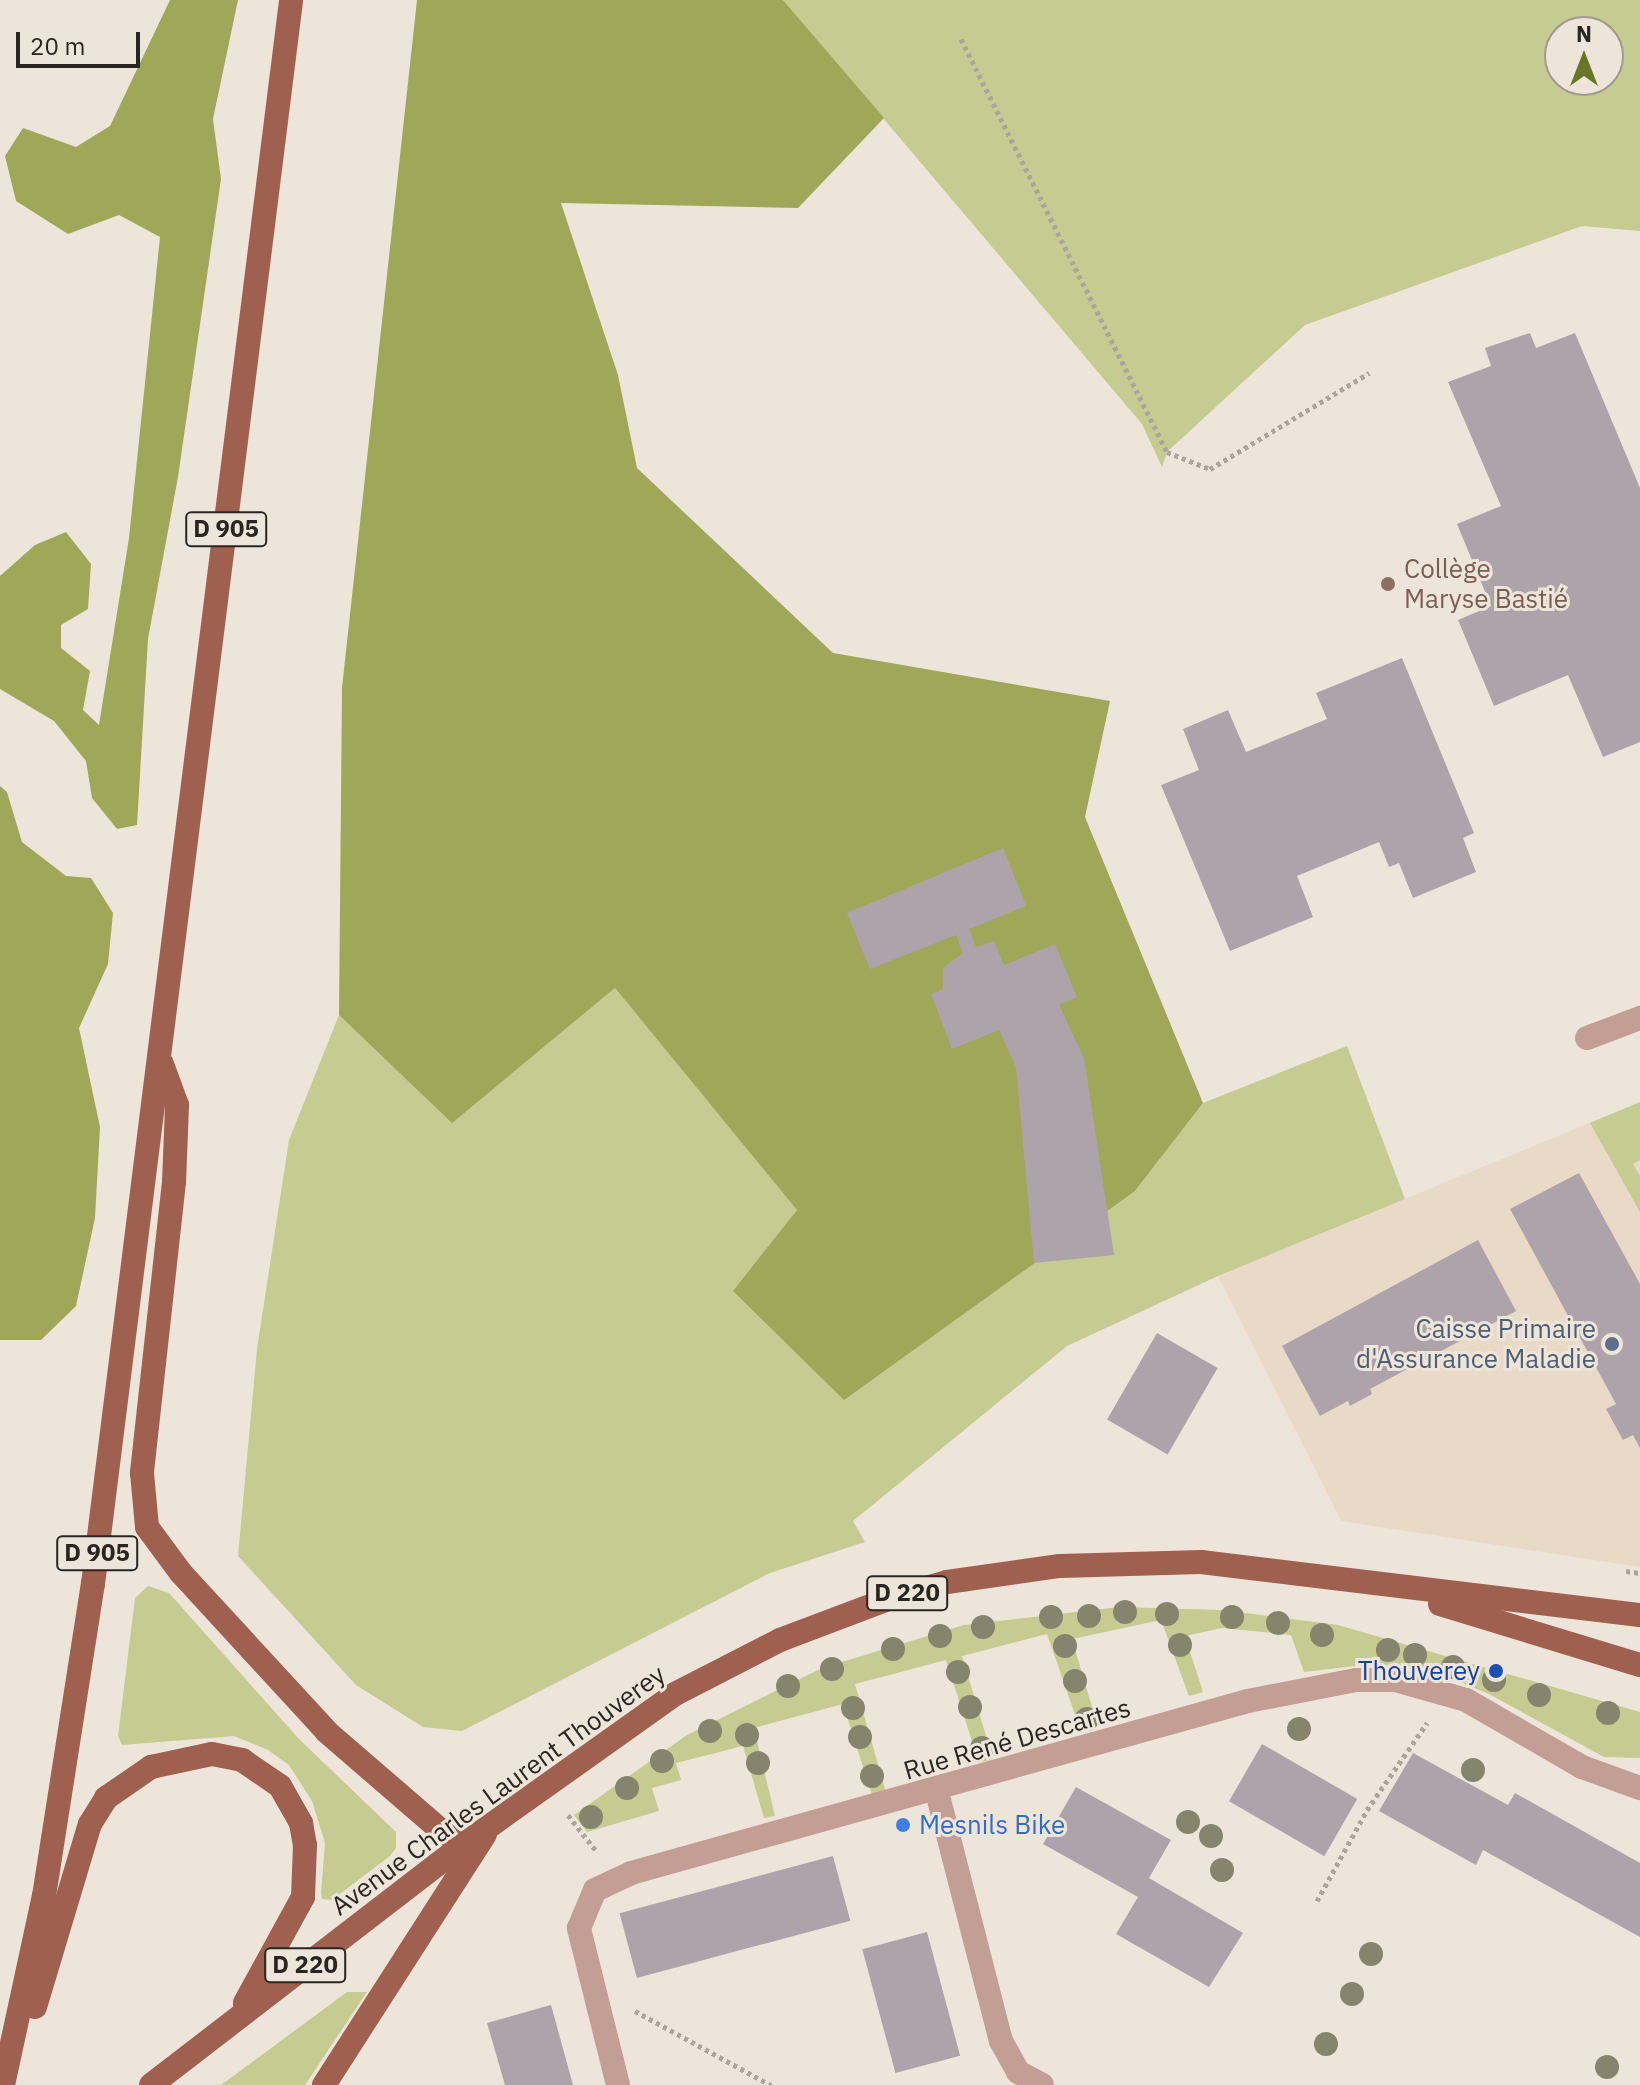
<!DOCTYPE html>
<html>
<head>
<meta charset="utf-8">
<style>
	body { margin:0 }
	#map { position:relative; width:1640px; height:2085px; overflow:hidden; background:#eee5da; font-family:"IBM Plex Sans",sans-serif }
	div>[style] { position:absolute }
	.commercial>* { inset:0; background:#e9dac7 }
	.green>* { inset:0; background:#c5cb91 }
	.forest>* { inset:0; background:#a1a759 }
	.building>* { inset:0; background:#afa3ab; transform-origin:0 0 }
	.path>* { height:5px; margin-top:-2.5px; transform-origin:0; background:repeating-linear-gradient(90deg,#aca59c 0 4px,transparent 0 8px) }
	.service>* { height:24px; margin:-12px; padding:0 12px; transform-origin:12px; border-radius:12px; background:#c39e94 }
	.minor>* { height:24px; margin:-12px; padding:0 12px; transform-origin:12px; border-radius:12px; background:#c39e94 }
	.primary>* { height:24px; margin:-12px; padding:0 12px; transform-origin:12px; border-radius:12px; background:#9f6050 }
	.trees>* { width:24px; height:24px; margin:-12px; border-radius:50%; background:#87846d }
	.dots>* { width:22px; height:22px; translate:-50% -50%; box-sizing:border-box; border:4px solid #eee5da; border-radius:50% }
	span { translate:-50% -50%; white-space:nowrap; text-align:center; line-height:1.15; -webkit-text-stroke:6px #eee5da; paint-order:stroke }
	.shield-label span { padding:2px 6px; background:#eee5da; border:2px solid; border-radius:6px; -webkit-text-stroke-width:0 }
	.shield-label { font-size:24px; color:#292622; font-weight:700 }
	.education-label { font-size:26px; color:#785e54 }
	.left { translate:0 -50%; text-align:left }
	.service-label { font-size:26px; color:#4e5e75 }
	.right { translate:-100% -50%; text-align:right }
	.transit-label { font-size:26px; color:#164399 }
	.street-label { font-size:26px; color:#292622 }
	.shop-label { font-size:26px; color:#366cbe }
	.north { position:absolute; left:1544px; top:16px; width:80px; height:80px; box-sizing:border-box; background:#eee5da; border:2px solid #9f9990; border-radius:50%; rotate:0deg; font-size:22px; font-weight:700; line-height:32px; text-align:center; color:#292622 }
	.north::after { content:''; display:block; margin:auto; width:28px; height:36px; background:#687725; clip-path:polygon(50% 0,100% 100%,50% 72%,0 100%) }
	.scale { position:absolute; left:16px; top:32px; width:124px; height:36px; box-sizing:border-box; border:4px solid #292622; border-top:0; padding-left:10px; font-size:24px; line-height:28px; white-space:nowrap; color:#292622; -webkit-text-stroke:6px #eee5da; paint-order:stroke }
</style>
</head>
<body>
<div id="map">
	<div class="commercial">
		<i style="clip-path:polygon(1640px 1102px,1640px 1567px,1341px 1521px,1218px 1276px)"></i>
	</div>
	<div class="green">
		<i style="clip-path:polygon(evenodd,783px 0,1640px 0,1640px 231px,1582px 226px,1305px 325px,1167px 452px,1162px 467px,1142px 424px,783px 0,1560px 32px,1608px 32px,1608px 80px,1560px 80px,1560px 32px)"></i>
		<i style="clip-path:polygon(615px 988px,798px 1210px,1135px 1191px,1203px 1103px,1347px 1046px,1405px 1199px,1218px 1276px,1067px 1346px,853px 1521px,865px 1542px,770px 1573px,462px 1731px,423px 1727px,356px 1685px,238px 1556px,257px 1349px,289px 1140px,339px 1015px,452px 1122px)"></i>
		<i style="clip-path:polygon(1640px 1102px,1640px 1160px,1633px 1164px,1640px 1176px,1640px 1212px,1590px 1123px)"></i>
		<i style="clip-path:polygon(148px 1586px,169px 1593px,299px 1739px,396px 1832px,396px 1848px,390px 1856px,332px 1900px,322px 1899px,321px 1893px,325px 1843px,312px 1801px,289px 1765px,268px 1750px,234px 1736px,122px 1745px,118px 1736px,135px 1598px)"></i>
		<i style="clip-path:polygon(1119px 1607px,1223px 1610px,1338px 1625px,1640px 1712px,1640px 1758px,1604px 1757px,1489px 1694px,1431px 1670px,1371px 1664px,1304px 1672px,1291px 1635px,1222px 1628px,1185px 1636px,1203px 1692px,1189px 1696px,1161px 1620px,1072px 1639px,1097px 1724px,1080px 1729px,1047px 1634px,962px 1656px,993px 1759px,979px 1763px,946px 1660px,855px 1684px,886px 1792px,872px 1795px,843px 1704px,754px 1728px,775px 1816px,764px 1818px,743px 1746px,676px 1763px,681px 1780px,652px 1788px,659px 1811px,587px 1832px,574px 1815px,687px 1735px,822px 1668px,964px 1625px)"></i>
		<i style="clip-path:polygon(347px 1992px,367px 1992px,305px 2085px,221px 2085px)"></i>
	</div>
	<div class="forest">
		<i style="clip-path:polygon(170px 0,238px 0,213px 119px,221px 179px,178px 477px,148px 639px,137px 825px,117px 829px,92px 798px,86px 761px,54px 721px,0 689px,0 576px,35px 545px,66px 532px,91px 564px,88px 609px,61px 625px,61px 648px,90px 671px,83px 710px,99px 725px,129px 538px,160px 237px,119px 215px,68px 234px,16px 201px,5px 156px,23px 128px,76px 147px,110px 126px)"></i>
		<i style="clip-path:polygon(417px 0,783px 0,884px 118px,798px 208px,561px 203px,618px 375px,637px 468px,833px 653px,1110px 701px,1085px 817px,1203px 1103px,1135px 1191px,844px 1400px,733px 1291px,797px 1210px,615px 988px,452px 1123px,339px 1015px,342px 688px)"></i>
		<i style="clip-path:polygon(0 786px,7px 792px,22px 842px,66px 876px,91px 878px,113px 913px,108px 964px,79px 1028px,100px 1127px,95px 1218px,76px 1306px,41px 1340px,0 1340px)"></i>
	</div>
	<div class="building">
		<i style="clip-path:polygon(1530px 333px,1536px 348px,1575px 333px,1640px 488px,1640px 742px,1603px 757px,1568px 675px,1494px 706px,1458px 620px,1491px 606px,1457px 524px,1501px 506px,1448px 382px,1491px 366px,1485px 348px)"></i>
		<i style="clip-path:polygon(1402px 658px,1474px 833px,1463px 838px,1476px 872px,1413px 898px,1399px 863px,1389px 867px,1379px 842px,1297px 876px,1313px 917px,1230px 951px,1161px 785px,1199px 770px,1183px 729px,1228px 710px,1246px 752px,1327px 719px,1316px 693px)"></i>
		<i style="clip-path:polygon(1003px 848px,1026px 906px,969px 929px,976px 947px,994px 941px,1004px 965px,1055px 944px,1077px 997px,1059px 1005px,1084px 1058px,1114px 1255px,1034px 1263px,1016px 1067px,999px 1030px,952px 1049px,931px 994px,943px 989px,943px 968px,963px 953px,956px 935px,870px 969px,847px 913px)"></i>
		<i style="clip-path:polygon(1579px 1173px,1640px 1284px,1640px 1448px,1633px 1435px,1623px 1440px,1606px 1409px,1616px 1404px,1510px 1209px)"></i>
		<i style="clip-path:polygon(1478px 1240px,1516px 1311px,1370px 1389px,1372px 1394px,1350px 1406px,1348px 1401px,1320px 1416px,1282px 1346px)"></i>
		<i style="left:1157px;top:1333px;width:70px;height:100px;rotate:30deg"></i>
		<i style="left:1262px;top:1744px;width:110px;height:66px;rotate:30deg"></i>
		<i style="clip-path:polygon(1413px 1753px,1508px 1805px,1515px 1793px,1640px 1863px,1640px 1937px,1483px 1850px,1476px 1865px,1379px 1811px)"></i>
		<i style="clip-path:polygon(1076px 1787px,1171px 1840px,1149px 1878px,1243px 1933px,1209px 1987px,1116px 1934px,1138px 1897px,1043px 1844px)"></i>
		<i style="left:833px;top:1856px;width:67px;height:221px;rotate:75deg"></i>
		<i style="left:927px;top:1932px;width:128px;height:67px;rotate:75deg"></i>
		<i style="clip-path:polygon(551px 2005px,573px 2085px,505px 2085px,487px 2023px)"></i>
	</div>
	<div class="path">
		<i style="left:961px;top:39px;width:462px;rotate:63.5deg"></i>
		<i style="left:1167px;top:452px;width:46px;rotate:21.6deg"></i>
		<i style="left:1210px;top:469px;width:186px;rotate:-31.1deg"></i>
		<i style="left:1626px;top:1571px;width:14px;rotate:8deg"></i>
		<i style="left:568px;top:1815px;width:47px;rotate:51.9deg"></i>
		<i style="left:1317px;top:1901px;width:104px;rotate:-61.2deg"></i>
		<i style="left:1367px;top:1810px;width:106px;rotate:-55.4deg"></i>
		<i style="left:635px;top:2011px;width:155px;rotate:28.6deg"></i>
	</div>
	<div class="service">
		<i style="left:1587px;top:1038px;width:57px;rotate:-20.7deg"></i>
	</div>
	<div class="minor">
		<i style="left:937px;top:1792px;width:257px;rotate:75.6deg"></i>
		<i style="left:1001px;top:2041px;width:35px;rotate:61deg"></i>
		<i style="left:1018px;top:2072px;width:27px;rotate:28deg"></i>
		<i style="left:618px;top:2085px;width:162px;rotate:-104deg"></i>
		<i style="left:579px;top:1928px;width:41px;rotate:-67.2deg"></i>
		<i style="left:595px;top:1890px;width:40px;rotate:-25deg"></i>
		<i style="left:631px;top:1873px;width:641px;rotate:-15.58deg"></i>
		<i style="left:1248px;top:1701px;width:110px;rotate:-11deg"></i>
		<i style="left:1356px;top:1680px;width:39px"></i>
		<i style="left:1395px;top:1680px;width:74px;rotate:15.7deg"></i>
		<i style="left:1466px;top:1700px;width:134px;rotate:30deg"></i>
		<i style="left:1582px;top:1767px;width:62px;rotate:19.9deg"></i>
	</div>
	<div class="primary">
		<i style="left:162px;top:1064px;width:44px;rotate:69.9deg"></i>
		<i style="left:177px;top:1105px;width:77px;rotate:92.2deg"></i>
		<i style="left:174px;top:1182px;width:293px;rotate:96.3deg"></i>
		<i style="left:142px;top:1473px;width:54px;rotate:84.7deg"></i>
		<i style="left:147px;top:1527px;width:57px;rotate:53.5deg"></i>
		<i style="left:181px;top:1573px;width:216px;rotate:47.4deg"></i>
		<i style="left:327px;top:1732px;width:176px;rotate:40.8deg"></i>
		<i style="left:1440px;top:1604px;width:209px;rotate:17deg"></i>
		<i style="left:35px;top:2007px;width:191px;rotate:-73.3deg"></i>
		<i style="left:90px;top:1824px;width:31px;rotate:-58deg"></i>
		<i style="left:106px;top:1798px;width:55px;rotate:-34.6deg"></i>
		<i style="left:151px;top:1767px;width:62px;rotate:-12deg"></i>
		<i style="left:212px;top:1754px;width:31px;rotate:11deg"></i>
		<i style="left:242px;top:1760px;width:46px;rotate:34.4deg"></i>
		<i style="left:280px;top:1786px;width:43px;rotate:60.4deg"></i>
		<i style="left:301px;top:1823px;width:22px;rotate:80deg"></i>
		<i style="left:305px;top:1845px;width:52px;rotate:92.2deg"></i>
		<i style="left:303px;top:1897px;width:121px;rotate:118.7deg"></i>
		<i style="left:3px;top:2085px;width:193px;rotate:-77.8deg"></i>
		<i style="left:44px;top:1896px;width:316px;rotate:-81.1deg"></i>
		<i style="left:93px;top:1584px;width:1596px;rotate:-82.87deg"></i>
		<i style="left:151px;top:2085px;width:390px;rotate:-37.6deg"></i>
		<i style="left:460px;top:1847px;width:264px;rotate:-35.4deg"></i>
		<i style="left:675px;top:1694px;width:118px;rotate:-27.2deg"></i>
		<i style="left:780px;top:1640px;width:122px;rotate:-20.7deg"></i>
		<i style="left:894px;top:1597px;width:55px;rotate:-15.8deg"></i>
		<i style="left:947px;top:1582px;width:114px;rotate:-8.1deg"></i>
		<i style="left:1060px;top:1566px;width:141px;rotate:-1.6deg"></i>
		<i style="left:1201px;top:1562px;width:442px;rotate:6.9deg"></i>
		<i style="left:324px;top:2085px;width:298px;rotate:-57.3deg"></i>
	</div>
	<div class="trees">
		<i style="left:1125px;top:1612px"></i>
		<i style="left:1167px;top:1614px"></i>
		<i style="left:1089px;top:1616px"></i>
		<i style="left:1051px;top:1617px"></i>
		<i style="left:1232px;top:1617px"></i>
		<i style="left:1278px;top:1623px"></i>
		<i style="left:983px;top:1627px"></i>
		<i style="left:1322px;top:1635px"></i>
		<i style="left:940px;top:1636px"></i>
		<i style="left:1180px;top:1645px"></i>
		<i style="left:1065px;top:1646px"></i>
		<i style="left:893px;top:1649px"></i>
		<i style="left:1388px;top:1650px"></i>
		<i style="left:1415px;top:1655px"></i>
		<i style="left:1453px;top:1667px"></i>
		<i style="left:832px;top:1669px"></i>
		<i style="left:958px;top:1672px"></i>
		<i style="left:1494px;top:1680px"></i>
		<i style="left:1075px;top:1681px"></i>
		<i style="left:788px;top:1686px"></i>
		<i style="left:1539px;top:1695px"></i>
		<i style="left:970px;top:1707px"></i>
		<i style="left:853px;top:1708px"></i>
		<i style="left:1608px;top:1713px"></i>
		<i style="left:1087px;top:1719px"></i>
		<i style="left:1299px;top:1729px"></i>
		<i style="left:710px;top:1731px"></i>
		<i style="left:747px;top:1735px"></i>
		<i style="left:860px;top:1737px"></i>
		<i style="left:982px;top:1748px"></i>
		<i style="left:662px;top:1761px"></i>
		<i style="left:758px;top:1763px"></i>
		<i style="left:1473px;top:1770px"></i>
		<i style="left:872px;top:1776px"></i>
		<i style="left:627px;top:1788px"></i>
		<i style="left:591px;top:1817px"></i>
		<i style="left:1188px;top:1822px"></i>
		<i style="left:1211px;top:1836px"></i>
		<i style="left:1222px;top:1870px"></i>
		<i style="left:1371px;top:1954px"></i>
		<i style="left:1352px;top:1994px"></i>
		<i style="left:1326px;top:2044px"></i>
		<i style="left:1607px;top:2067px"></i>
	</div>
	<div class="dots">
		<i style="left:1388px;top:584px;background:#8d6e63"></i>
		<i style="left:1612px;top:1344px;background:#5c6f8a"></i>
		<i style="left:1496px;top:1671px;background:#1a4fb4"></i>
		<i style="left:903px;top:1825px;background:#3f7fe0"></i>
	</div>
	<div class="shield-label">
		<span style="left:226px;top:529px">D 905</span>
		<span style="left:97px;top:1553px">D 905</span>
		<span style="left:907px;top:1593px">D 220</span>
		<span style="left:305px;top:1965px">D 220</span>
	</div>
	<div class="education-label">
		<span class="left" style="left:1404px;top:584px">Collège<br>Maryse Bastié</span>
	</div>
	<div class="service-label">
		<span class="right" style="left:1596px;top:1344px">Caisse Primaire<br>d'Assurance Maladie</span>
	</div>
	<div class="transit-label">
		<span class="right" style="left:1480px;top:1671px">Thouverey</span>
	</div>
	<div class="street-label">
		<span style="left:1017px;top:1739px;rotate:-16deg">Rue René Descartes</span>
		<span style="left:498px;top:1790px;rotate:-36deg">Avenue Charles Laurent Thouverey</span>
	</div>
	<div class="shop-label">
		<span class="left" style="left:919px;top:1825px">Mesnils Bike</span>
	</div>
	<div class="north">N</div>
	<div class="scale">20 m</div>
</div>
</body>
</html>
